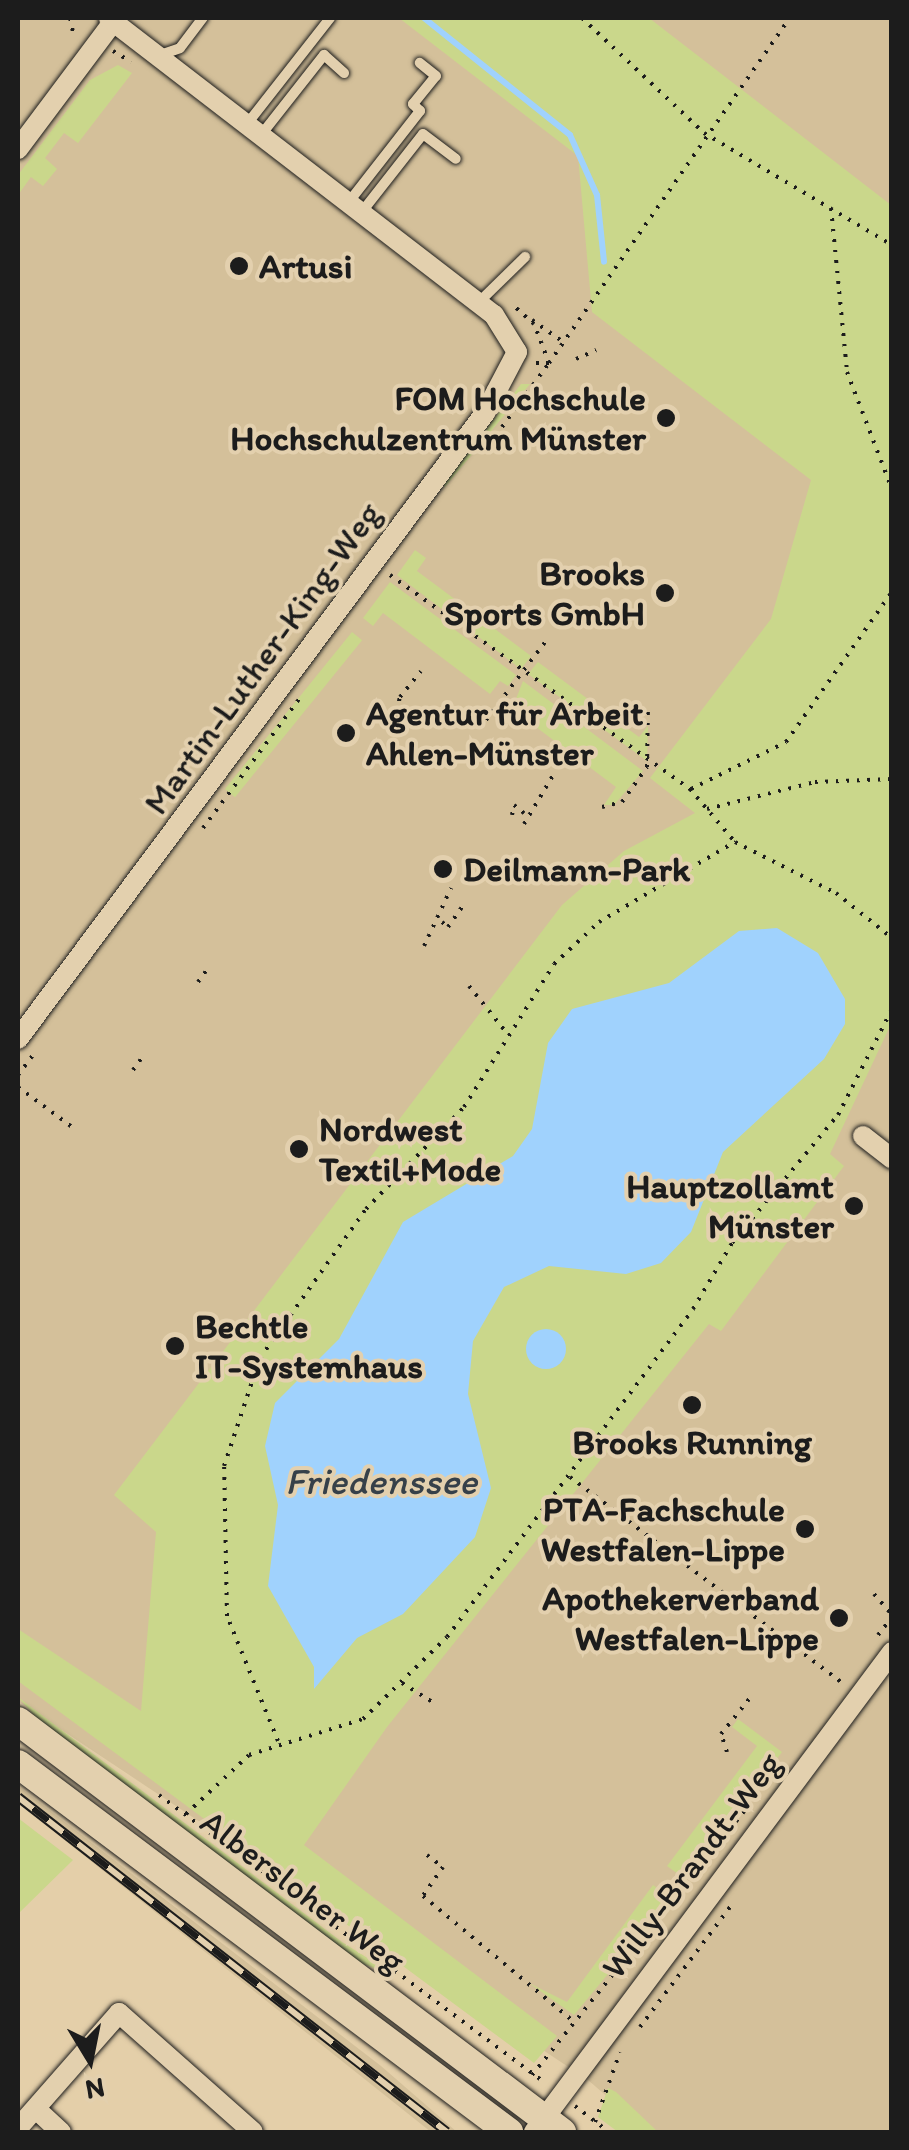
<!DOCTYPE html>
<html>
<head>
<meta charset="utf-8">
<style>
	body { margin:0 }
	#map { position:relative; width:909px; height:2150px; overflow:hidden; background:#e4cfa9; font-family:Itim,sans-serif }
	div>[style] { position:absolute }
	.built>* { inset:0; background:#d4c09a }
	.green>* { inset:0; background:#cad78b; transform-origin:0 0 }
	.water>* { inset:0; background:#a0d2fd }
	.round { border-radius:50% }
	.stream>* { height:6px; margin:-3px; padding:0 3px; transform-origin:3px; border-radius:3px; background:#a0d2fd }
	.path>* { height:4px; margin-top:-2px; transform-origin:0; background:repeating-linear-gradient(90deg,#1c1c1c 0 2.5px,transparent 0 10.5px) }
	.roads { filter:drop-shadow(0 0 2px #1c1c1c) drop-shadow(0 0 2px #1c1c1c) }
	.service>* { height:10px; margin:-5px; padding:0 5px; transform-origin:5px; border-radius:5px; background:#e3d0ae }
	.minor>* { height:20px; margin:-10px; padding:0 10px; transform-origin:10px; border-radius:10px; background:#e3d0ae }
	.secondary>* { height:28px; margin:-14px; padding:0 14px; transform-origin:14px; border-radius:14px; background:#e3d0ae }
	.rail>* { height:10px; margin-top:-5px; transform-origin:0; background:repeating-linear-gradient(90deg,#e3d0ae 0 19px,#1c1c1c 0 38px); box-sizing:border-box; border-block:2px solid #1c1c1c }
	.dots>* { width:28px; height:28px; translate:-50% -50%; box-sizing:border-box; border:5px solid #e3d0ae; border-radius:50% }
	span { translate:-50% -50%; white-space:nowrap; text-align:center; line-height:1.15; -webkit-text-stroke:8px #e3d0ae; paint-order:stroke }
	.poi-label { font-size:35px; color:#1c1c1c; font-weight:700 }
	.left { translate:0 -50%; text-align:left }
	.right { translate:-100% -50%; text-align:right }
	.street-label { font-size:35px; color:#1c1c1c }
	.water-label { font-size:38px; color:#364049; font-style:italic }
	.frame { position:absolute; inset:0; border:20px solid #1c1c1c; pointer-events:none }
	.north { position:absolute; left:40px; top:2010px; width:100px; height:100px; -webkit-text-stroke:8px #e3d0ae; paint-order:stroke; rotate:170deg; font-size:28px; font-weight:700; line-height:40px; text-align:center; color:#1c1c1c }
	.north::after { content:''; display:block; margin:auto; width:35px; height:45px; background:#1c1c1c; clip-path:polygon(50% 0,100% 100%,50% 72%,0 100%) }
</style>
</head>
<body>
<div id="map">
	<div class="built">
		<i style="clip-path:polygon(18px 18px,891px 18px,891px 2132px,648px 2132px,588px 2080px,18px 1701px)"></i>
		<i style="clip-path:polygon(18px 1786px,381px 2066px,457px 2132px,431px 2132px,18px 1803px)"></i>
	</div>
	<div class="green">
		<i style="clip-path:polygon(399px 18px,649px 18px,891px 205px,891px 1024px,830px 1154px,844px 1166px,721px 1331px,709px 1324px,387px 1727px,304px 1845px,557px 2036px,534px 2063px,18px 1681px,18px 1629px,141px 1711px,156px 1532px,114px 1495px,562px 905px,624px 851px,695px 813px,650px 778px,771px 619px,811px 480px,592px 312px,578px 156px)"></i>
		<i style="clip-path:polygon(118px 65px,132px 73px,78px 143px,64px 133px,45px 158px,57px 169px,43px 186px,31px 177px,18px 195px,18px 175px,90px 80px)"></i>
		<i style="clip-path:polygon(521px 384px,530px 384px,445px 487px,444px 484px)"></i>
		<i style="clip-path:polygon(415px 550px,426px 558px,417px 571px,531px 656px,521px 669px,397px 575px)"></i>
		<i style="clip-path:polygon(390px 582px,516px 675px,508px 686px,500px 681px,490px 694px,383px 613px,373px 626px,363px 618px)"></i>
		<i style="left:352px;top:632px;width:13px;height:202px;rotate:39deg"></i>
		<i style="clip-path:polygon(538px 662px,639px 737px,648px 726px,647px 761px,528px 674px)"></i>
		<i style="clip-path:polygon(523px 681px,643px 771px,614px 805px,604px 805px,616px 787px,512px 709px)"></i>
		<i style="clip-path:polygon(18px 1697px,342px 1942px,396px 1976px,352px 1960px,48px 1731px)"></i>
		<i style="clip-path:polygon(738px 1719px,782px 1752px,685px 1879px,667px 1866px,757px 1746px,732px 1727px)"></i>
		<i style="clip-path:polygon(18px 1818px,73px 1860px,18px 1914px)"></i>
		<i style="clip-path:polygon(653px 1885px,671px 1898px,574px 2015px,529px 1983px,567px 2002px)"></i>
		<i style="clip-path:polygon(608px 2088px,616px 2092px,658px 2132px,618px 2132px,598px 2117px)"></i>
	</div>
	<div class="water">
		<i style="clip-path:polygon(777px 928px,818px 953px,845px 999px,845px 1024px,824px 1059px,723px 1152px,691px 1232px,661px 1263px,626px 1274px,549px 1266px,504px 1287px,473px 1341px,468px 1394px,491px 1488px,475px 1537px,403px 1614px,357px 1638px,314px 1689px,314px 1667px,268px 1586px,278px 1505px,265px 1446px,275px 1403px,339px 1339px,403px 1222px,513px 1156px,532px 1129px,548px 1043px,572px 1009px,669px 983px,739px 931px)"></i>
		<i class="round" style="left:526px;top:1329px;width:40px;height:40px"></i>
	</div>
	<div class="stream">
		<i style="left:424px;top:18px;width:187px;rotate:38.7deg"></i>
		<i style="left:570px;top:135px;width:66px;rotate:65.8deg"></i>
		<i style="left:597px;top:195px;width:67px;rotate:84deg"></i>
	</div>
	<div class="path">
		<i style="left:70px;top:18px;width:19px;rotate:78deg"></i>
		<i style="left:582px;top:18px;width:168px;rotate:43.3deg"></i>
		<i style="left:704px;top:133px;width:219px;rotate:30.8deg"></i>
		<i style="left:113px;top:51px;width:21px;rotate:31deg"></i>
		<i style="left:831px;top:208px;width:165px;rotate:84.4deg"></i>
		<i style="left:847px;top:372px;width:125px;rotate:69deg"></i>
		<i style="left:532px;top:320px;width:35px;rotate:35deg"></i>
		<i style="left:576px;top:359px;width:22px;rotate:-24deg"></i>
		<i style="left:536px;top:363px;width:13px"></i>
		<i style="left:549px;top:363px;width:421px;rotate:-55.1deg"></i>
		<i style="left:502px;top:427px;width:79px;rotate:-53.7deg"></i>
		<i style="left:549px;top:363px;width:42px;rotate:-111deg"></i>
		<i style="left:534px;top:324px;width:28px;rotate:-138deg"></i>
		<i style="left:390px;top:575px;width:369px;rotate:35.5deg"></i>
		<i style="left:690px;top:789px;width:70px;rotate:49.7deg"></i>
		<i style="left:735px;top:842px;width:113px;rotate:26.8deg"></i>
		<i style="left:836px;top:893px;width:72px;rotate:38.8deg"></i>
		<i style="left:486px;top:720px;width:104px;rotate:-52.8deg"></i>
		<i style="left:393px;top:732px;width:36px;rotate:-79deg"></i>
		<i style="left:400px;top:697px;width:33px;rotate:-51deg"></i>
		<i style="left:691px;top:789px;width:106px;rotate:-26.3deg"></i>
		<i style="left:786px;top:742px;width:184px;rotate:-54.8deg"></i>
		<i style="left:602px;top:807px;width:21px;rotate:-14deg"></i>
		<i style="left:622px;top:802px;width:43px;rotate:-54.5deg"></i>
		<i style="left:647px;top:767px;width:62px;rotate:-89.1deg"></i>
		<i style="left:707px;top:809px;width:111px;rotate:-14deg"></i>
		<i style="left:815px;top:782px;width:77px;rotate:-2.2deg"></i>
		<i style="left:512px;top:815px;width:10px;rotate:-79deg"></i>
		<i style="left:514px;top:805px;width:13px;rotate:39deg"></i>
		<i style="left:524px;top:824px;width:61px;rotate:-59.2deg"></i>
		<i style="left:203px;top:828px;width:161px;rotate:-53.3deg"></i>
		<i style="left:442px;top:922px;width:8px;rotate:40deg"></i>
		<i style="left:448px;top:927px;width:29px;rotate:-55deg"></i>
		<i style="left:424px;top:946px;width:64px;rotate:-65deg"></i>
		<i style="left:198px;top:982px;width:14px;rotate:-54deg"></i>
		<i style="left:469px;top:986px;width:59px;rotate:51.2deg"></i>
		<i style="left:133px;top:1070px;width:14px;rotate:-54deg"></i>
		<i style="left:18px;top:1075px;width:25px;rotate:-53deg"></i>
		<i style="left:18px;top:1087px;width:67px;rotate:36.5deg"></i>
		<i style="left:570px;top:1477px;width:345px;rotate:37.1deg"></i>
		<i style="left:874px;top:1594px;width:28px;rotate:49deg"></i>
		<i style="left:878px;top:1635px;width:23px;rotate:-52deg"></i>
		<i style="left:402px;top:1683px;width:38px;rotate:32deg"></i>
		<i style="left:278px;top:1741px;width:135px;rotate:-112.2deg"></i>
		<i style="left:227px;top:1616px;width:150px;rotate:-91.1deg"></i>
		<i style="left:224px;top:1466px;width:114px;rotate:-71.6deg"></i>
		<i style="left:260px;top:1358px;width:183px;rotate:-54.6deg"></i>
		<i style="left:366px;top:1209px;width:141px;rotate:-46.1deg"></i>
		<i style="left:464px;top:1107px;width:169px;rotate:-57.8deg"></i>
		<i style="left:554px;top:964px;width:62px;rotate:-43deg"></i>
		<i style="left:599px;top:922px;width:158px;rotate:-30.5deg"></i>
		<i style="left:727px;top:1752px;width:19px;rotate:-108deg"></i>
		<i style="left:721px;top:1734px;width:45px;rotate:-51.3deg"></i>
		<i style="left:159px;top:1795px;width:480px;rotate:36.7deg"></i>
		<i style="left:186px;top:1814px;width:86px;rotate:-43.1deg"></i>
		<i style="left:249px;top:1755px;width:120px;rotate:-17.5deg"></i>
		<i style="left:363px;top:1719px;width:117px;rotate:-44.3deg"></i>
		<i style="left:447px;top:1637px;width:410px;rotate:-53.1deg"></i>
		<i style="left:693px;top:1309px;width:77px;rotate:-59.4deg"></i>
		<i style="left:732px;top:1243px;width:166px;rotate:-50.4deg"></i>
		<i style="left:838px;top:1115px;width:119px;rotate:-63deg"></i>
		<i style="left:427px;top:1855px;width:20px;rotate:37deg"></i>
		<i style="left:443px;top:1867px;width:35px;rotate:125deg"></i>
		<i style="left:423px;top:1896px;width:197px;rotate:39.8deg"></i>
		<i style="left:640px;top:2027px;width:155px;rotate:-53.1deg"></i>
		<i style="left:532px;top:2075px;width:385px;rotate:-51.2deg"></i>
		<i style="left:575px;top:2106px;width:43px;rotate:37.4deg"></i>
		<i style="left:595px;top:2122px;width:74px;rotate:-70.3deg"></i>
	</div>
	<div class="roads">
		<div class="service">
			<i style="left:160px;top:55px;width:21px;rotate:-19deg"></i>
			<i style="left:180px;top:48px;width:38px;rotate:-53deg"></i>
			<i style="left:247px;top:124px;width:135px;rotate:-51.9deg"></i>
			<i style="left:261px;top:135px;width:102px;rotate:-51.8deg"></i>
			<i style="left:324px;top:55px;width:27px;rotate:42deg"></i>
			<i style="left:348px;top:203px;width:117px;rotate:-52deg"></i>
			<i style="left:420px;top:111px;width:10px;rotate:-135deg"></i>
			<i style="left:413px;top:104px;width:36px;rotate:-51deg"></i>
			<i style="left:436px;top:76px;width:21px;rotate:-141deg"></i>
			<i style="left:361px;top:213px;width:100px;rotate:-51.9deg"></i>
			<i style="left:423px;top:134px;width:41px;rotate:37.1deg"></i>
			<i style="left:478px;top:303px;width:66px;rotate:-44.4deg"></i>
		</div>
		<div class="minor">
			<i style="left:18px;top:149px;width:159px;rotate:-53.2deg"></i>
			<i style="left:18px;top:1039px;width:781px;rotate:-53.28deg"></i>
			<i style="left:485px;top:413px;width:69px;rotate:-62.3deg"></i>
			<i style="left:517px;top:352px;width:44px;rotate:-121.9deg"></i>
			<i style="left:494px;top:315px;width:486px;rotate:-142.4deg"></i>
			<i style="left:863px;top:1136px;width:37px;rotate:38deg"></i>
			<i style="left:36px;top:2109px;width:34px;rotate:43deg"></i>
			<i style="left:18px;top:2128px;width:153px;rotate:-48.7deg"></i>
			<i style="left:119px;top:2013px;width:179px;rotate:41.6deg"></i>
			<i style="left:534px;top:2132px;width:599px;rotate:-53.28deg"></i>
		</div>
		<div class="secondary">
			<i style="left:18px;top:1721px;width:682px;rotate:37.07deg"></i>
			<i style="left:18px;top:1764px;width:614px;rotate:36.85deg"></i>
		</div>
	</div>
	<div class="rail">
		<i style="left:18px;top:1797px;width:544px;rotate:37.99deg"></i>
	</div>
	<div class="dots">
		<i style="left:239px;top:266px;background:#1c1c1c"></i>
		<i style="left:666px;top:418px;background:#1c1c1c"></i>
		<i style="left:665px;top:593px;background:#1c1c1c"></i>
		<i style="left:346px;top:733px;background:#1c1c1c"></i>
		<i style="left:443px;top:869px;background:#1c1c1c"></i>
		<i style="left:299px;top:1149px;background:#1c1c1c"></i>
		<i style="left:854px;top:1206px;background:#1c1c1c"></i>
		<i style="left:175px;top:1346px;background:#1c1c1c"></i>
		<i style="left:692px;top:1405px;background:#1c1c1c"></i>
		<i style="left:805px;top:1529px;background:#1c1c1c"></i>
		<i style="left:839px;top:1618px;background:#1c1c1c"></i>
	</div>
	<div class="poi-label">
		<span class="left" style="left:259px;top:266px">Artusi</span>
		<span class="right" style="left:646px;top:418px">FOM Hochschule<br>Hochschulzentrum Münster</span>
		<span class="right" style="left:645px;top:593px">Brooks<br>Sports GmbH</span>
		<span class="left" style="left:366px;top:733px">Agentur für Arbeit<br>Ahlen-Münster</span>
		<span class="left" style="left:463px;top:869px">Deilmann-Park</span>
		<span class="left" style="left:319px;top:1149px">Nordwest<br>Textil+Mode</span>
		<span class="right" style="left:834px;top:1206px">Hauptzollamt<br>Münster</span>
		<span class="left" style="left:195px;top:1346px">Bechtle<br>IT-Systemhaus</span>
		<span style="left:692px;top:1442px">Brooks Running</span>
		<span class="right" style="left:785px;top:1529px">PTA-Fachschule<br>Westfalen-Lippe</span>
		<span class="right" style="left:819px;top:1618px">Apothekerverband<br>Westfalen-Lippe</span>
	</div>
	<div class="street-label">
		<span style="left:262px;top:658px;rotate:-54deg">Martin-Luther-King-Weg</span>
		<span style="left:691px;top:1865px;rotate:-53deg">Willy-Brandt-Weg</span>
		<span style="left:303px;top:1891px;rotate:37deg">Albersloher Weg</span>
	</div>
	<div class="water-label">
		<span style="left:381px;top:1482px">Friedenssee</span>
	</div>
	<div class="frame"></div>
	<div class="north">N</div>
</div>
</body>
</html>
